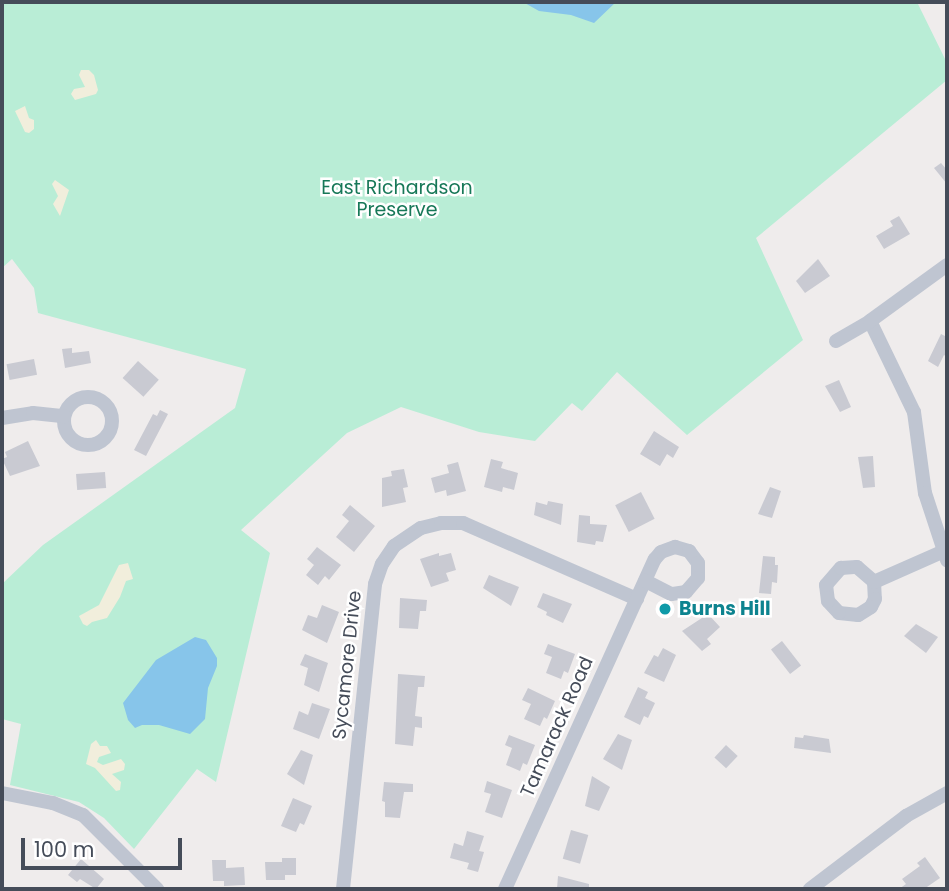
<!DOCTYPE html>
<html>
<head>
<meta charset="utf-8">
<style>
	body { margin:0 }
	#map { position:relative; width:949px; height:891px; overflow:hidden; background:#efecec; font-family:Poppins,sans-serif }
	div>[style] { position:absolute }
	.green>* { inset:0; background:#b9edd6 }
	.sand>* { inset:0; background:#f1eedc }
	.water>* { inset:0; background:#87c5ea }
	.building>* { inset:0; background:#c9cad2; transform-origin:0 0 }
	.minor>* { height:14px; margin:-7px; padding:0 7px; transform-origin:7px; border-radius:7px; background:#bfc5d1 }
	.minor>.ring { margin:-7px; padding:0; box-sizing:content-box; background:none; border:14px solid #bfc5d1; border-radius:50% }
	.dots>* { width:19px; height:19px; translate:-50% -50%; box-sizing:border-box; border:4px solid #fff; border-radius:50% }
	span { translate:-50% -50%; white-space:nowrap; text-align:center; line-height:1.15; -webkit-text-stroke:5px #fff; paint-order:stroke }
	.park-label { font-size:19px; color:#177858 }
	.culture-label { font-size:19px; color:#0d838f; font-weight:700 }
	.left { translate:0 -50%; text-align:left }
	.street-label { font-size:19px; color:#454c59 }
	.frame { position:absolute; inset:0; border:4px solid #454c59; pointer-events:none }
	.scale { position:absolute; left:21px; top:838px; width:161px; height:32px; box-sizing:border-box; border:4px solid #454c59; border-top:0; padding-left:9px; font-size:21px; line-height:24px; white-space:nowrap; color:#454c59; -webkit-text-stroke:5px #fff; paint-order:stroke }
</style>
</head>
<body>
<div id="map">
	<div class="green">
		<i style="clip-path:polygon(2px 2px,917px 2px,947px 63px,947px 80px,756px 238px,803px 340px,687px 435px,617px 372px,582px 411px,572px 403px,535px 441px,479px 432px,401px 407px,347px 433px,241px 530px,270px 553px,216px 782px,197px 769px,134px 849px,104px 818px,79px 802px,10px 785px,21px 724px,2px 719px,2px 584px,43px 545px,235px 408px,246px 369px,38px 313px,34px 288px,12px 259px,2px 268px)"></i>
	</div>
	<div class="sand">
		<i style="clip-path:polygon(81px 70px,89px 70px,94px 75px,98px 90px,96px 94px,75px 100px,71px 94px,74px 89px,85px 87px,79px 75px)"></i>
		<i style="clip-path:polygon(25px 106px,29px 118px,34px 120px,34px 129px,29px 133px,25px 132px,15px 111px)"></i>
		<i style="clip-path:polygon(55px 180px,69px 190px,60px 216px,53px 204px,58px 196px,52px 184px)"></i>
		<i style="clip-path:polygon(128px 563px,133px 579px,126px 581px,120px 597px,107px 618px,92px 622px,87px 626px,83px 624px,79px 616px,99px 605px,119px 565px)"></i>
		<i style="clip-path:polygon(96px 740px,100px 746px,107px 746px,111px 753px,99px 757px,97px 762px,103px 765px,121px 759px,125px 764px,124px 770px,112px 774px,121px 782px,120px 790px,116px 791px,95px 768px,86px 764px,91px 744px)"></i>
	</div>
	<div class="water">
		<i style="clip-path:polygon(523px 2px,616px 2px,594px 23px,571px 15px,539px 11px)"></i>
		<i style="clip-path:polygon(195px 637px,206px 640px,217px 658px,217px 666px,208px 688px,205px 719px,190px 734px,159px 725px,142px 725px,135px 728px,128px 720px,123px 703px,156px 660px)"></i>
	</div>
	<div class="building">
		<i style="clip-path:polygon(941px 163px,947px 170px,947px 184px,934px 168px)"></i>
		<i style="clip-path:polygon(899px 216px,910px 234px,884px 249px,876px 236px,893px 226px,890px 221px)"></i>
		<i style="clip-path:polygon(818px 259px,830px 276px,805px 293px,796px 281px)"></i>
		<i style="clip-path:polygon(941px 334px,947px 337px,947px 357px,944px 355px,938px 367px,928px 361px)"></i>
		<i style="clip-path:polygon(72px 348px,72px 353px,89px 351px,91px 363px,65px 368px,62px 349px)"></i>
		<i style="left:34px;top:359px;width:16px;height:28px;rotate:79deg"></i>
		<i style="left:138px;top:361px;width:28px;height:23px;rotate:42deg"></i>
		<i style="clip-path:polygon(839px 380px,851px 407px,840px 412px,825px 386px)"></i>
		<i style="clip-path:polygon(160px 410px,168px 414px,146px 456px,134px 450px,153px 414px,157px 416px)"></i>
		<i style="clip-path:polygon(654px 431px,679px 447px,673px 458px,667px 454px,660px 466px,640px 454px)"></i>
		<i style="clip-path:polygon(28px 441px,40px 466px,10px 476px,2px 459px,7px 457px,5px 452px)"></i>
		<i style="clip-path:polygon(873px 456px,875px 487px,863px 488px,858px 457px)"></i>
		<i style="clip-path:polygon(491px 459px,503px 462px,501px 468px,518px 473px,514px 490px,503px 487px,502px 492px,484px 487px)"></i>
		<i style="clip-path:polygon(458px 462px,466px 491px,447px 496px,446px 490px,435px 493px,431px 478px,449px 473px,447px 465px)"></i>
		<i style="clip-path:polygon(404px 469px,408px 487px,403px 488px,406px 502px,382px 507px,382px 478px,392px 476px,391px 471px)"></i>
		<i style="left:105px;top:472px;width:16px;height:29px;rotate:86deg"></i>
		<i style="clip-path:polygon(770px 487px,781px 491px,772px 518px,758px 514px)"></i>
		<i style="left:641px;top:492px;width:30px;height:29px;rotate:63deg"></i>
		<i style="clip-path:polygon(548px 501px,563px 504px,561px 525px,534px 515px,536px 502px,547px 505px)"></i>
		<i style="clip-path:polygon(350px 505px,375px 526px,354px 552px,336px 537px,349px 521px,342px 515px)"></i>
		<i style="clip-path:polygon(579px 515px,590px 516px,590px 524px,607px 525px,603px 542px,596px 541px,595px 545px,577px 542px)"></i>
		<i style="clip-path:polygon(317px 547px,341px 565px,329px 580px,325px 576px,318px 585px,306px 575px,314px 565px,307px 559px)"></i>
		<i style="clip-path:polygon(439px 553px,439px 556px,451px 553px,456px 570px,446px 573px,449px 581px,431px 587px,420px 559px)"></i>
		<i style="clip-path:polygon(763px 556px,775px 557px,775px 565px,778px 565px,777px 583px,772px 582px,771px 594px,759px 593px)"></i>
		<i style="clip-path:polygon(489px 575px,519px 587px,511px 606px,483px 588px)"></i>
		<i style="clip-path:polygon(543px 593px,572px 604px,563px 623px,546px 615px,547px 612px,537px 607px)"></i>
		<i style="clip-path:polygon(400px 598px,427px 600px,426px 611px,420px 611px,418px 629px,399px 628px)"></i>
		<i style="clip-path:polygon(322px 605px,339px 612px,327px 643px,302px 630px,308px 615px,317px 618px)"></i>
		<i style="clip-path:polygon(708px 614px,720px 627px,707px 639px,711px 644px,702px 651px,682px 631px)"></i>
		<i style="clip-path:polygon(916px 624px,938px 637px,926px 653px,904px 636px)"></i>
		<i style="left:782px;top:641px;width:31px;height:14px;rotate:52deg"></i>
		<i style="clip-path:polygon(548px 644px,575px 654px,568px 673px,564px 671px,561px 679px,546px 673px,552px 657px,544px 654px)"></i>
		<i style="clip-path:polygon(663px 648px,676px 655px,664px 682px,644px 673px,654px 655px,658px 657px)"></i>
		<i style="clip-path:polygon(305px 654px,328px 663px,319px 692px,304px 685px,308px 668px,300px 665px)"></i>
		<i style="clip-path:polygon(398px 674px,425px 676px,424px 687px,418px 687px,415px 716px,422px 717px,422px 728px,415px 727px,413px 746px,395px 744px)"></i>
		<i style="clip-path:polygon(638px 687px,648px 692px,645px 698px,655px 703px,648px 718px,644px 716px,640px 725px,624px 717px)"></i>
		<i style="clip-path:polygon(528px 688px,555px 701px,547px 719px,544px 717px,540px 726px,524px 719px,531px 704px,522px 700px)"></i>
		<i style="clip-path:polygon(312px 703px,330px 709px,319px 739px,293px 729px,299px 711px,308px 715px)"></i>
		<i style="clip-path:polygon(618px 734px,632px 740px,622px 770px,603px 759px)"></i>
		<i style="clip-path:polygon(509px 735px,535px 745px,527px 765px,523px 763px,520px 771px,506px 765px,512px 748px,505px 745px)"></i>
		<i style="clip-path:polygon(804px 735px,829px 739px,831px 753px,794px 748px,795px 737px,803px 738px)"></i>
		<i style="left:726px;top:745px;width:16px;height:17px;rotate:43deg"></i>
		<i style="clip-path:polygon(301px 750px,313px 755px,304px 785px,287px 774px)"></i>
		<i style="clip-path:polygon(592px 776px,610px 787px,599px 811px,585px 806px)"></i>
		<i style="clip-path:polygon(487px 781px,512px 790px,502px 818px,485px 812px,491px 794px,484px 792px)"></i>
		<i style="clip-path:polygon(384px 782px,413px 784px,413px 792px,404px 792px,400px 818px,385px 817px,385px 802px,382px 801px)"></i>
		<i style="clip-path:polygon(293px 798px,312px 806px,304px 825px,300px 823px,296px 832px,281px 826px)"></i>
		<i style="left:571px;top:830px;width:18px;height:30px;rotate:16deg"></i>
		<i style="clip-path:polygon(467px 831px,484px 836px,479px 851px,484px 852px,478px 872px,467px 869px,469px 863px,450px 858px,454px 843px,463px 846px)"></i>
		<i style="clip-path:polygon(925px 857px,940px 878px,924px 889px,899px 889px,906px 884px,902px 879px,920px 866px,917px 863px)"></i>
		<i style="clip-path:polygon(282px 858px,296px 858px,296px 875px,285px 875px,285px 880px,266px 880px,265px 862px,282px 862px)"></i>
		<i style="clip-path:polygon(81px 859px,104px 879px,96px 889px,80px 879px,77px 882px,68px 875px)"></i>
		<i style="clip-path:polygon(212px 860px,226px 860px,226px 868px,244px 867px,245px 885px,224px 886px,224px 881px,213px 881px)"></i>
		<i style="clip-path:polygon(558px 876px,589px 884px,589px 889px,557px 889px)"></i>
	</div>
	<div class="minor">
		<i style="left:870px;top:321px;width:101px;rotate:64.2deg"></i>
		<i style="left:914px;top:412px;width:82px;rotate:82.3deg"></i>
		<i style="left:925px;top:493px;width:71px;rotate:71.8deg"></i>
		<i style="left:836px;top:341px;width:39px;rotate:-30deg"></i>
		<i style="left:870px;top:321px;width:95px;rotate:-36deg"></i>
		<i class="ring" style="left:64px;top:397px;width:34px;height:34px"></i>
		<i style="left:2px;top:418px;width:31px;rotate:-9deg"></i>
		<i style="left:33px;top:413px;width:31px;rotate:6deg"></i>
		<i style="left:874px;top:582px;width:17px;rotate:87deg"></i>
		<i style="left:875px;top:599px;width:9px;rotate:117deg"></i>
		<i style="left:871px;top:607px;width:15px;rotate:148deg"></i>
		<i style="left:858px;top:615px;width:19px;rotate:-174deg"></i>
		<i style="left:839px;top:613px;width:16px;rotate:-133deg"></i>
		<i style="left:828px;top:601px;width:16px;rotate:-97deg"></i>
		<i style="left:826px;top:585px;width:23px;rotate:-49deg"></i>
		<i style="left:841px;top:568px;width:16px;rotate:-4deg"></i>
		<i style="left:857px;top:567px;width:23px;rotate:41deg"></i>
		<i style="left:874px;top:582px;width:77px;rotate:-23.9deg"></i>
		<i style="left:2px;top:793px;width:52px;rotate:11.1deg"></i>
		<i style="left:53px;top:803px;width:32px;rotate:22deg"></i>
		<i style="left:83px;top:815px;width:105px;rotate:45deg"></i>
		<i style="left:343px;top:889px;width:307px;rotate:-84deg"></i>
		<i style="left:375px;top:584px;width:21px;rotate:-71deg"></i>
		<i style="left:382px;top:564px;width:22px;rotate:-56deg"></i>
		<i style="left:394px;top:546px;width:32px;rotate:-34deg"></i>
		<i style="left:421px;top:528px;width:21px;rotate:-14deg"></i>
		<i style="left:441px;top:523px;width:22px"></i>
		<i style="left:463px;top:523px;width:190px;rotate:23.6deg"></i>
		<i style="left:505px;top:889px;width:362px;rotate:-65.6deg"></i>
		<i style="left:655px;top:559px;width:9px;rotate:-49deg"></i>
		<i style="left:661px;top:552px;width:15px;rotate:-20deg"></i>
		<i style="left:675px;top:547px;width:15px;rotate:16deg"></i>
		<i style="left:689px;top:551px;width:15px;rotate:53deg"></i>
		<i style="left:698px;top:563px;width:15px;rotate:90deg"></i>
		<i style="left:698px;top:578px;width:18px;rotate:131deg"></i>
		<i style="left:686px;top:592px;width:15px;rotate:172deg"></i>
		<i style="left:671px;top:594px;width:29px;rotate:-153deg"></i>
		<i style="left:810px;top:889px;width:121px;rotate:-37.2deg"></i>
		<i style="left:906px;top:816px;width:47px;rotate:-29.3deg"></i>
	</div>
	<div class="dots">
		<i style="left:665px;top:609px;background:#0f9aa8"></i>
	</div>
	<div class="park-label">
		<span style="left:397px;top:199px">East Richardson<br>Preserve</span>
	</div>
	<div class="culture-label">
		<span class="left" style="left:679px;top:609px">Burns Hill</span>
	</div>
	<div class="street-label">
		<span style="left:347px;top:665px;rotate:-84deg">Sycamore Drive</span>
		<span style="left:557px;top:727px;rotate:-66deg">Tamarack Road</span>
	</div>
	<div class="frame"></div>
	<div class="scale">100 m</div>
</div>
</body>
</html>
